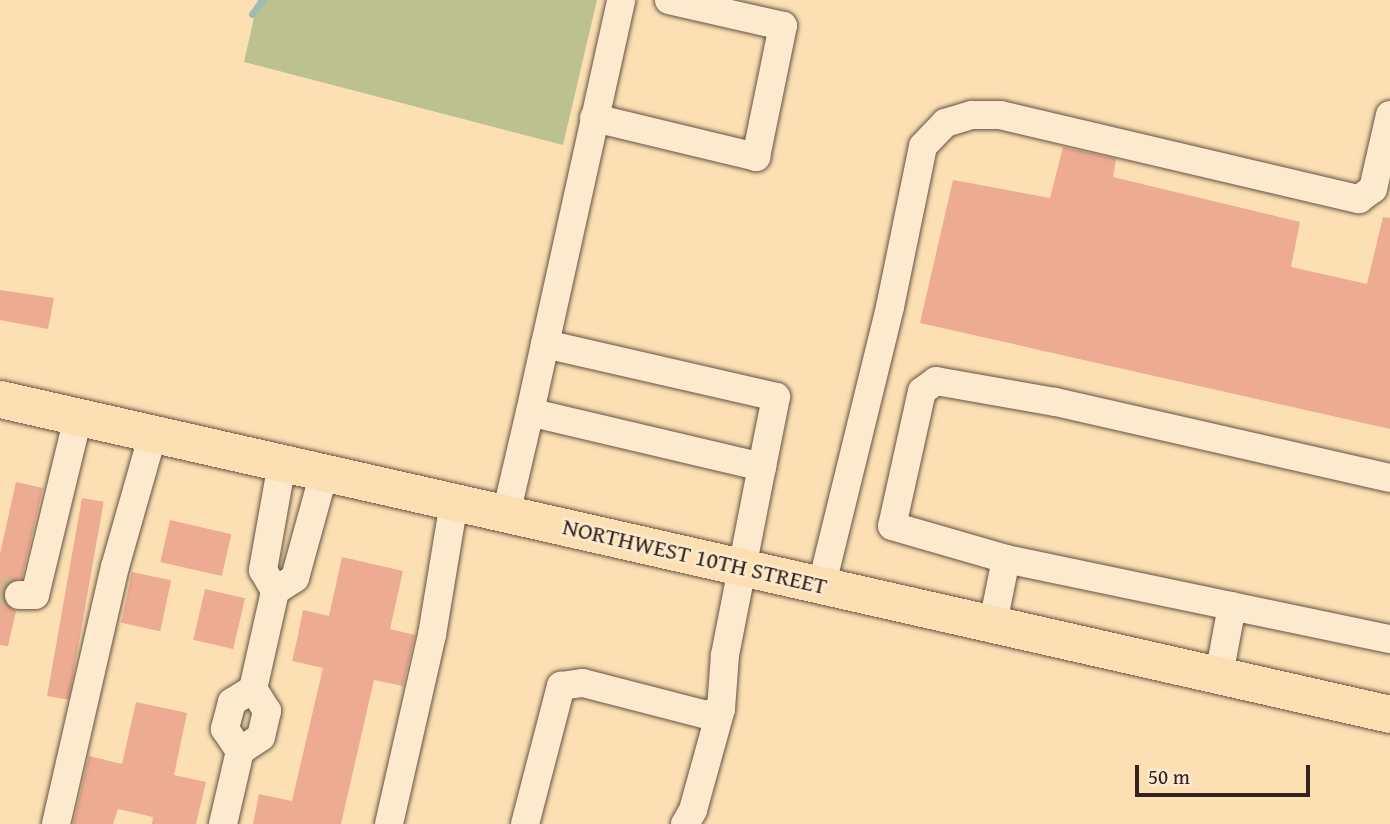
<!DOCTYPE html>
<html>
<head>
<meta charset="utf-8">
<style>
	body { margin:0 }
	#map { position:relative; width:1390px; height:824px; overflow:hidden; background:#fcdfb3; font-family:"Gentium Book Plus",serif }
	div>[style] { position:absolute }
	.green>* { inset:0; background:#bbc28f }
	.stream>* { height:7px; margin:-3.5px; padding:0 3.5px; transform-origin:3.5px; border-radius:3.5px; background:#9fbcb0 }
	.building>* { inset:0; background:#edab92; transform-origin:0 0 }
	.minor-tunnel>* { height:28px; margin-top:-14px; transform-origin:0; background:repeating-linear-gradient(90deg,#d4b995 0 28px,transparent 0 42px) }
	.roads { filter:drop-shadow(0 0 2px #655243) drop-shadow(0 0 2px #655243) }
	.minor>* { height:28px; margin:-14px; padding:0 14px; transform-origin:14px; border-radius:14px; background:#fdeace }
	.major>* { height:37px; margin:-18.5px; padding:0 18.5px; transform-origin:18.5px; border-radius:18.5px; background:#fcdfb3 }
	span { translate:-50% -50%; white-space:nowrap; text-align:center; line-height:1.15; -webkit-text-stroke:5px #fdeace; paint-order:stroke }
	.street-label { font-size:24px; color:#33231e }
	.scale { position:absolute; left:1135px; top:765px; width:175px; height:32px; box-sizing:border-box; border:4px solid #33231e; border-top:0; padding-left:9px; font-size:21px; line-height:24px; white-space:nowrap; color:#33231e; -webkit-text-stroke:5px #fdeace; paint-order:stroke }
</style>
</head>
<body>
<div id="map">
	<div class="green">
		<i style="clip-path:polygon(258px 0,597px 0,563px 145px,244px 62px)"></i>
	</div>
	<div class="stream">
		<i style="left:252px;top:14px;width:17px;rotate:-54deg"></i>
	</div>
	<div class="building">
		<i style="clip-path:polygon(1063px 147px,1116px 159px,1113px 177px,1300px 222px,1291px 267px,1367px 284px,1383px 217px,1390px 218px,1390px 429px,920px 323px,953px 180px,1050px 198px)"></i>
		<i style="clip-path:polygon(0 290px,54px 298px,48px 329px,0 320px)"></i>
		<i style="clip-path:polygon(16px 482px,43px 488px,22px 578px,10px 581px,2px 594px,5px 604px,16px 611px,8px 646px,0 645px,0 554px)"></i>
		<i style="left:82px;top:498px;width:22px;height:201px;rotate:10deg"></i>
		<i style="left:170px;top:520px;width:63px;height:43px;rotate:13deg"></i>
		<i style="clip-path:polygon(342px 557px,403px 571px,390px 629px,415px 635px,403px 686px,374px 680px,341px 824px,253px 824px,259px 794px,292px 801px,323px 668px,292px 661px,297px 640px,303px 610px,329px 616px)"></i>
		<i style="left:132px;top:572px;width:40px;height:52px;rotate:12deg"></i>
		<i style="left:205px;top:589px;width:41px;height:52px;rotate:13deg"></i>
		<i style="clip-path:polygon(136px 702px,187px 713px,174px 775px,206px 782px,196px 824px,152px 824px,153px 817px,118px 809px,113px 824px,73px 824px,89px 756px,122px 764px)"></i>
	</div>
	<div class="minor-tunnel">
		<i style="left:0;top:590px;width:20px;rotate:15deg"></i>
	</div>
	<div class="roads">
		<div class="minor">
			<i style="left:594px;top:118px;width:167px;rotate:13.5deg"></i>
			<i style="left:756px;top:157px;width:134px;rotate:-78.4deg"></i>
			<i style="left:783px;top:26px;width:117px;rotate:-167.2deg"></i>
			<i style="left:545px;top:344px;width:352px;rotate:-77.5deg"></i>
			<i style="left:282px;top:463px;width:109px;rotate:100.1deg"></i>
			<i style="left:263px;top:570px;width:24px;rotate:60deg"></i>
			<i style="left:275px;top:591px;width:24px;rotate:-33deg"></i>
			<i style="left:295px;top:578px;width:109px;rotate:-74.6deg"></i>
			<i style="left:1390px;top:478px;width:344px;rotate:-167.2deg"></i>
			<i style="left:1055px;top:402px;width:121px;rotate:-170deg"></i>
			<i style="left:936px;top:381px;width:17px;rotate:144deg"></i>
			<i style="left:922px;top:391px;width:138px;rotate:102.5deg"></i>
			<i style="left:892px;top:526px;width:119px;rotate:16.1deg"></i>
			<i style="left:1006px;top:559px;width:392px;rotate:11.8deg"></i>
			<i style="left:506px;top:514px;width:105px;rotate:-76.8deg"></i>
			<i style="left:822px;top:584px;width:285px;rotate:-76.2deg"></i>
			<i style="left:890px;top:307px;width:164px;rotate:-78.4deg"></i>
			<i style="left:923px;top:146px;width:32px;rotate:-46deg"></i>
			<i style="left:945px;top:123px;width:28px;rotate:-17deg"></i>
			<i style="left:972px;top:115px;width:28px"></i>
			<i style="left:1000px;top:115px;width:369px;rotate:13.2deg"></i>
			<i style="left:1359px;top:199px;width:17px;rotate:-36deg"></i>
			<i style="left:1373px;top:189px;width:76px;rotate:-77.1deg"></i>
			<i style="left:19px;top:595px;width:16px"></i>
			<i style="left:35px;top:595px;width:183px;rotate:-76.4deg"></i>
			<i style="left:993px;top:623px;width:65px;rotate:-78.5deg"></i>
			<i style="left:1219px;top:675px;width:70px;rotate:-79.3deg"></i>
			<i style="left:253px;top:689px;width:25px;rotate:148deg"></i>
			<i style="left:232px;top:702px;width:28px;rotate:105deg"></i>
			<i style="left:225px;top:729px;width:27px;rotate:56deg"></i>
			<i style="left:240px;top:751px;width:25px;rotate:-34deg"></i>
			<i style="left:261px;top:737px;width:27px;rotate:-77deg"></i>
			<i style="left:267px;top:711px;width:26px;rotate:-122deg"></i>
			<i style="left:253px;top:689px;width:100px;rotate:-77.3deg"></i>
			<i style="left:56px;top:824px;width:264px;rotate:-77.1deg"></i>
			<i style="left:115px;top:567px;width:138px;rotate:-74.1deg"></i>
			<i style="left:223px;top:824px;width:75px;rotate:-76.9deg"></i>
			<i style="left:389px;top:824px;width:194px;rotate:-77.2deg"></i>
			<i style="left:432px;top:635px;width:135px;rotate:-80.6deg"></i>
			<i style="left:525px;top:824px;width:143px;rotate:-75.4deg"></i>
			<i style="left:561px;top:686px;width:22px;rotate:-8deg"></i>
			<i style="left:583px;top:683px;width:128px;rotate:14.5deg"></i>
			<i style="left:707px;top:715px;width:15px;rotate:-23deg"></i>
			<i style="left:721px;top:709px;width:54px;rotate:-85.8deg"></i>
			<i style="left:725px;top:655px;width:192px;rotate:-78.9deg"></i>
			<i style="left:762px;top:467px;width:238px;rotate:-166.7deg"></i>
			<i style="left:530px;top:412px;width:70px;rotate:-77.6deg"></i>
			<i style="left:545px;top:344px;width:237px;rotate:12.9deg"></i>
			<i style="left:776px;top:397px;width:71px;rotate:101.3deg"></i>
			<i style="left:685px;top:824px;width:16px;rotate:-60deg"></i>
			<i style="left:693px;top:810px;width:105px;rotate:-74.5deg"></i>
		</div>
		<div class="major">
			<i style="left:0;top:399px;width:1425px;rotate:12.77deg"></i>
		</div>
	</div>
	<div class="street-label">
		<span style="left:695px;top:556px;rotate:13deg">NORTHWEST 10TH STREET</span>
	</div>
	<div class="scale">50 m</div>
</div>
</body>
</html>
